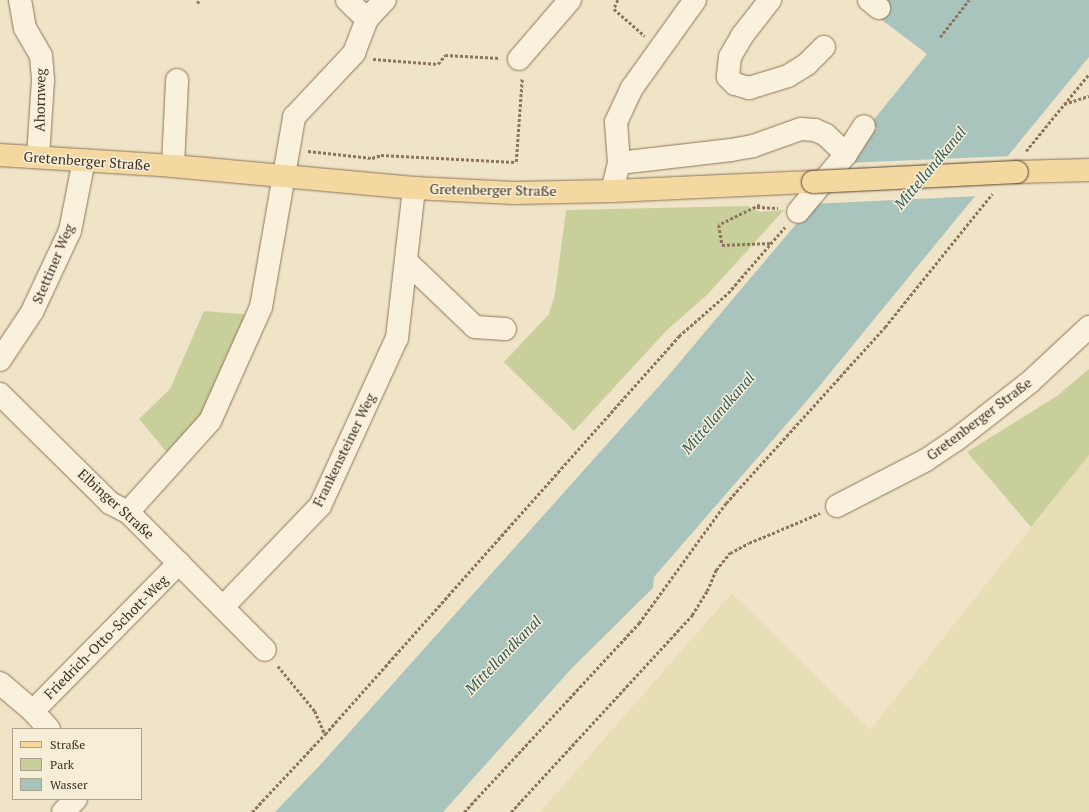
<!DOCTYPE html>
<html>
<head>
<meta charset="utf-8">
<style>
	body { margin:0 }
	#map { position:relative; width:1089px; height:812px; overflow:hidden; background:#f0e4c8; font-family:"PT Serif",serif }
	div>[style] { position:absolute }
	.farmland>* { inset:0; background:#e6deb5 }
	.green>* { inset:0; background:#c9cf9b }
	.water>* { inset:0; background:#a9c4bc }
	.pier>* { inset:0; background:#f0e4c8 }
	.path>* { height:2.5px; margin-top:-1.25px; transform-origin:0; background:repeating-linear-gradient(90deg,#8d765c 0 3px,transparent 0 5px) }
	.roads { filter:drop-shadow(0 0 1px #8d765c) drop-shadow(0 0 1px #8d765c) }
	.minor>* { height:22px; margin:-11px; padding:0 11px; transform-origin:11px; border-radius:11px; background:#faf1dc }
	.major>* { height:22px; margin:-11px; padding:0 11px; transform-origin:11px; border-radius:11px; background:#f3d9a0 }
	.bridges { filter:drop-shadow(0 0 1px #5b4430) drop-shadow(0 0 1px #5b4430) }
	.major-bridge>* { height:22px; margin:-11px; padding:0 11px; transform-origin:11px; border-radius:11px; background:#f3d9a0 }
	span { translate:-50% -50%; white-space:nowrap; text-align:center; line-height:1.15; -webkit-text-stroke:3px #f7eed8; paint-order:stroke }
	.street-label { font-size:14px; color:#3d2e20 }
	.water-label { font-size:15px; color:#2f5d5a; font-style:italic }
	.legend { position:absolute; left:12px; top:728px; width:130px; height:72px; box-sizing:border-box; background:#f7eed8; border:1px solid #ada18e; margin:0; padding:5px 7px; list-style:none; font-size:12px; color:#3d2e20 }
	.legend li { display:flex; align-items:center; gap:8px; height:20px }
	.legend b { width:20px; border:1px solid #ada18e }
</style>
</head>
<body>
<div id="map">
	<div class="farmland">
		<i style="clip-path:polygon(1089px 455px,1089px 812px,540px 812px,732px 593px,870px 730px)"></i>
	</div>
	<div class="green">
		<i style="clip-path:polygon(747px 206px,760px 212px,784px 210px,708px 294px,667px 330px,574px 431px,504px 362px,549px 314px,555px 294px,566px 210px)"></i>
		<i style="clip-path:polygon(204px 311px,252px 315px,203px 421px,170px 456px,139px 419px,170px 389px)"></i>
		<i style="clip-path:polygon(1089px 369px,1089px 455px,1031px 527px,967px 452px,1057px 396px)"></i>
	</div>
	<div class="water">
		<i style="clip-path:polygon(886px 0,1089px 0,1089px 57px,817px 389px,654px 577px,653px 588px,572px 668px,443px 812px,275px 812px,321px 764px,668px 376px,877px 128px,871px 123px,927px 54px,874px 14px)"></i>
	</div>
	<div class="pier">
		<i style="clip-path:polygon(1010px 156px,979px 196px,811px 204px,846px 163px)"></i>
	</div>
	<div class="path">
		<i style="left:618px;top:0;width:10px;rotate:114deg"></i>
		<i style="left:614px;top:9px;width:41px;rotate:41.1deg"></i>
		<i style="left:197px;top:3px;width:4px;rotate:-45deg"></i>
		<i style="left:940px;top:37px;width:47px;rotate:-51.9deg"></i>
		<i style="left:373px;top:59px;width:65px;rotate:4.4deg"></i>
		<i style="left:438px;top:64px;width:11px;rotate:-52deg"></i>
		<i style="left:445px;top:55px;width:55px;rotate:3.1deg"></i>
		<i style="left:1064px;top:104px;width:26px;rotate:-18deg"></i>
		<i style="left:308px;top:151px;width:64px;rotate:6.2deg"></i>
		<i style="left:372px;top:158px;width:9px;rotate:-18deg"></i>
		<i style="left:381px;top:155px;width:135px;rotate:3deg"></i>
		<i style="left:516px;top:162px;width:84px;rotate:-85.9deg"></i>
		<i style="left:1026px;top:151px;width:99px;rotate:-50.7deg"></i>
		<i style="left:760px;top:205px;width:46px;rotate:154deg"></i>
		<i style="left:719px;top:225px;width:20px;rotate:81deg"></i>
		<i style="left:722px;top:245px;width:49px;rotate:-2.3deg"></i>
		<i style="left:757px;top:207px;width:21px;rotate:3deg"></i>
		<i style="left:278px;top:666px;width:58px;rotate:50.6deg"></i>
		<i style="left:315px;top:711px;width:25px;rotate:67deg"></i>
		<i style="left:252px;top:812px;width:107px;rotate:-46.9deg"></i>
		<i style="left:325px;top:734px;width:533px;rotate:-48.35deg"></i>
		<i style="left:679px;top:336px;width:65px;rotate:-41.3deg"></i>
		<i style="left:728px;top:293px;width:87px;rotate:-49.2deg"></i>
		<i style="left:464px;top:812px;width:258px;rotate:-47.2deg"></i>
		<i style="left:639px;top:623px;width:148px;rotate:-54.1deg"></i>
		<i style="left:726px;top:503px;width:237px;rotate:-47.9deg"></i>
		<i style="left:885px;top:327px;width:171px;rotate:-51.2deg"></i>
		<i style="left:511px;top:812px;width:268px;rotate:-47.4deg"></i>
		<i style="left:692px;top:615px;width:28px;rotate:-58deg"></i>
		<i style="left:707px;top:591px;width:23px;rotate:-67deg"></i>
		<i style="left:716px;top:570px;width:22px;rotate:-51deg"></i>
		<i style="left:730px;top:553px;width:21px;rotate:-28deg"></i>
		<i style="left:749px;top:543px;width:77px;rotate:-22.9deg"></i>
	</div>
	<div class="roads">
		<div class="minor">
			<i style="left:20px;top:0;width:28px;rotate:80deg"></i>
			<i style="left:25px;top:28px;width:32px;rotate:60deg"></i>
			<i style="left:41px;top:56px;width:24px;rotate:85deg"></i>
			<i style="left:43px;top:80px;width:77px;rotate:93.7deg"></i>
			<i style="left:347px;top:0;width:28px;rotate:44deg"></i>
			<i style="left:770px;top:0;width:46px;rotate:127.9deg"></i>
			<i style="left:742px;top:36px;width:24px;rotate:120deg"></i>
			<i style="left:730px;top:57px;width:20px;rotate:96deg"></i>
			<i style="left:728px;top:77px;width:10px;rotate:45deg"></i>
			<i style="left:735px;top:84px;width:15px;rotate:16deg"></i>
			<i style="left:749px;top:88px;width:41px;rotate:-17.1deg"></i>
			<i style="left:788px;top:76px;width:22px;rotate:-32deg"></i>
			<i style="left:807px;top:64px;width:24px;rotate:-45deg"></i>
			<i style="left:869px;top:0;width:13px;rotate:39deg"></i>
			<i style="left:519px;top:59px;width:78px;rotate:-49.2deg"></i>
			<i style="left:846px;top:154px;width:33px;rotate:-57deg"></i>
			<i style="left:619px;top:163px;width:113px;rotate:-6.6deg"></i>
			<i style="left:731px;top:150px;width:22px;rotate:-10deg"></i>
			<i style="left:753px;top:146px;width:51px;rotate:-19.5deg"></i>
			<i style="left:801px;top:129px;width:14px;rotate:4deg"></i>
			<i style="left:815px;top:130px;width:12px;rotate:24deg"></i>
			<i style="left:826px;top:135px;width:28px;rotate:44deg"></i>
			<i style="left:846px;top:154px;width:75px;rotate:129.6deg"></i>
			<i style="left:173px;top:166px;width:86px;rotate:-87.3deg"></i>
			<i style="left:612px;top:191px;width:29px;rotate:-76deg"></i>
			<i style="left:619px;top:163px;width:41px;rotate:-94.2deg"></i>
			<i style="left:616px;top:122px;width:38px;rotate:-65deg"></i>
			<i style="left:632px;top:88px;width:108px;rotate:-54.4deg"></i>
			<i style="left:407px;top:262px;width:94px;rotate:43.7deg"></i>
			<i style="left:475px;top:327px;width:30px;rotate:4deg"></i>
			<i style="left:0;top:360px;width:58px;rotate:-56.3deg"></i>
			<i style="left:32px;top:312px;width:89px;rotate:-64.9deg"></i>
			<i style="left:70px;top:231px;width:72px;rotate:-78.8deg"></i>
			<i style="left:0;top:394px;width:155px;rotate:44.7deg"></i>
			<i style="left:110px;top:503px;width:20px;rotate:27deg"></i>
			<i style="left:128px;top:512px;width:194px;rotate:45.2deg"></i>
			<i style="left:837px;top:506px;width:100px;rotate:-27.3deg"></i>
			<i style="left:926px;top:460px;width:36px;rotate:-34deg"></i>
			<i style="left:956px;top:440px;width:94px;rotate:-38.1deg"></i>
			<i style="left:1030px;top:382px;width:81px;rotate:-43deg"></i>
			<i style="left:128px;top:512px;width:122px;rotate:-48deg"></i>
			<i style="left:210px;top:421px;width:125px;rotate:-65.9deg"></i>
			<i style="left:261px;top:307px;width:193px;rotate:-80.1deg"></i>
			<i style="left:294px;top:117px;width:88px;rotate:-46.8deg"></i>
			<i style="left:354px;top:53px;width:36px;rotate:-69deg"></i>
			<i style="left:367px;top:19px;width:26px;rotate:-47deg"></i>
			<i style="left:223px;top:607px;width:140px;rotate:-46.2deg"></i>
			<i style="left:320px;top:506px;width:185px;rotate:-65.4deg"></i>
			<i style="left:397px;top:338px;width:151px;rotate:-83.5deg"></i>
			<i style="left:0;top:683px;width:43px;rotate:40.3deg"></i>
			<i style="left:49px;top:729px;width:24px;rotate:-132deg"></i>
			<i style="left:33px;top:711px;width:208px;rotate:-45.4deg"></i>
			<i style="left:63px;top:812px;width:18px;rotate:-45deg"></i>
		</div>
		<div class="major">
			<i style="left:0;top:155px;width:173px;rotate:3.6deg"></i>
			<i style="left:173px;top:166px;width:242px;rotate:5.2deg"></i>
			<i style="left:414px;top:188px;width:100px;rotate:2.9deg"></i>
			<i style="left:514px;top:193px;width:98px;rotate:-1.2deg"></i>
			<i style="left:612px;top:191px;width:201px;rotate:-2.6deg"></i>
			<i style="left:1017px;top:172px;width:72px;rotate:-1.6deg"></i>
		</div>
	</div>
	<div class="bridges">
		<div class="major-bridge">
			<i style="left:813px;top:182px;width:204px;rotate:-2.8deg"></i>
		</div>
	</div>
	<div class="street-label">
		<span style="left:40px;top:100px;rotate:-89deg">Ahornweg</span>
		<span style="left:87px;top:161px;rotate:4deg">Gretenberger Straße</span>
		<span style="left:493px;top:190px;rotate:1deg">Gretenberger Straße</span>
		<span style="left:53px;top:264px;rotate:-67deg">Stettiner Weg</span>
		<span style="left:979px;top:419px;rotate:-37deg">Gretenberger Straße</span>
		<span style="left:344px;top:450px;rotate:-64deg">Frankensteiner Weg</span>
		<span style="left:116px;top:504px;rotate:42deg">Elbinger Straße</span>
		<span style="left:106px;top:637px;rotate:-45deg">Friedrich-Otto-Schott-Weg</span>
	</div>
	<div class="water-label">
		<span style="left:930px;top:168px;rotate:-50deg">Mittellandkanal</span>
		<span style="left:718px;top:413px;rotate:-49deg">Mittellandkanal</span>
		<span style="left:503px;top:655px;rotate:-46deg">Mittellandkanal</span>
	</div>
	<ul class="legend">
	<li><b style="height:5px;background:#f3d9a0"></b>Straße</li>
	<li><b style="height:11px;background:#c9cf9b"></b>Park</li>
	<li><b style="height:11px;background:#a9c4bc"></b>Wasser</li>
	</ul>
</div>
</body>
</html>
